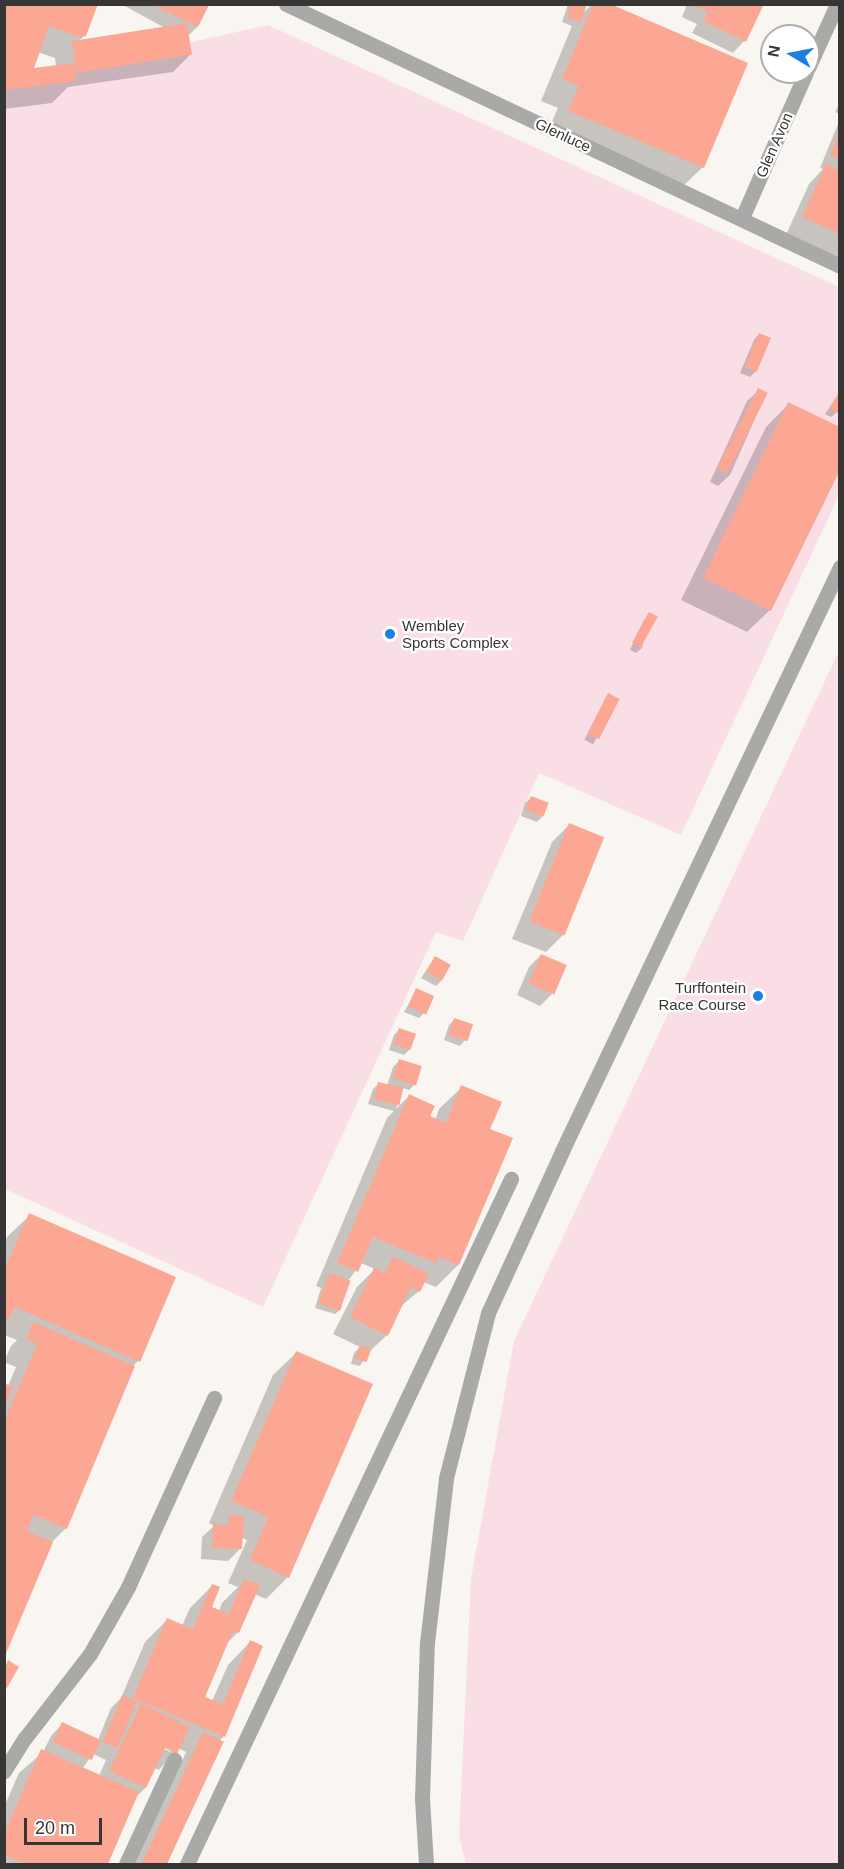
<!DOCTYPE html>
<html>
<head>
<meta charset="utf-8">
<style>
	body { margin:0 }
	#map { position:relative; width:844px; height:1869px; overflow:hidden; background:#f9f5f1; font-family:Helvetica,sans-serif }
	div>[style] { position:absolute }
	.green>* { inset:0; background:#fadee6 }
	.shadow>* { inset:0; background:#0003; transform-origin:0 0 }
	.building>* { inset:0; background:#fca794; transform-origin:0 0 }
	.service>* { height:15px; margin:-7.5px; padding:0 7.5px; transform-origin:7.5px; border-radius:7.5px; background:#a9a9a7 }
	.minor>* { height:15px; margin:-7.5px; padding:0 7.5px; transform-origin:7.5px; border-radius:7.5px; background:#a9a9a7 }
	.dots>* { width:16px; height:16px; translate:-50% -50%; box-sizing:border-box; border:3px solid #fff; border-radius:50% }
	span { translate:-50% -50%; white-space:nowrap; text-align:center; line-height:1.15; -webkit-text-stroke:4.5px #fff; paint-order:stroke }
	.street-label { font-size:15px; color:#373634 }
	.poi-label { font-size:15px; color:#373634 }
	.left { translate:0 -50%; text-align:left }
	.right { translate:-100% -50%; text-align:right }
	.frame { position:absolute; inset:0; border:6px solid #373634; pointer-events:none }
	.north { position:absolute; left:760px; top:24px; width:60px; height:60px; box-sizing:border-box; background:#fff; border:2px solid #afafae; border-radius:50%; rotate:280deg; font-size:16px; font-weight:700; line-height:24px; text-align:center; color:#373634 }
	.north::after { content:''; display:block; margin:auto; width:21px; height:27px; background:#1d7ee7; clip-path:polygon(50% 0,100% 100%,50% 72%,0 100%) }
	.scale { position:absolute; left:24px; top:1818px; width:78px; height:27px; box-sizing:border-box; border:3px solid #373634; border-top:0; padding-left:8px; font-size:18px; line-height:21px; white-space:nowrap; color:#373634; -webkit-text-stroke:4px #fff; paint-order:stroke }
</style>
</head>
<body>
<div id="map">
	<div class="green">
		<i style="clip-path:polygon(268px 25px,839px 287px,839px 495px,681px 835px,539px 773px,463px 941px,436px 932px,263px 1307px,5px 1189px,5px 83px)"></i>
		<i style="clip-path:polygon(839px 651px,839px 1864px,466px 1864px,459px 1836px,471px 1579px,514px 1341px)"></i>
	</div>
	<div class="shadow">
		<i style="clip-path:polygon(evenodd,4px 4px,85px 35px,80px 40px,165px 28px,121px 4px,204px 4px,197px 27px,188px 36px,190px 55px,173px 72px,68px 87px,52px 103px,4px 109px,4px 4px,38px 52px,55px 58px,56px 66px,32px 69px,38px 52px)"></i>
		<i style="clip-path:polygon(568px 4px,585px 4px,581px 15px,592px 4px,606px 4px,703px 167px,680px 189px,547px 133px,558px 108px,541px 101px,572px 26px,562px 22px)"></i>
		<i style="clip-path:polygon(687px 4px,762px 4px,744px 41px,733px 53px,692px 33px,697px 24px,682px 17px)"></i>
		<i style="clip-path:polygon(840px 102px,840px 114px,835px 112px)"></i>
		<i style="clip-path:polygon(840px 119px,840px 259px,786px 235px,809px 184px,823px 169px,820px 168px)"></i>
		<i style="clip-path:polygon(759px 334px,756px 371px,750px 377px,740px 373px,754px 340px)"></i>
		<i style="clip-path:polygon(759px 390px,766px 394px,730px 475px,718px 486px,710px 482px,747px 401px)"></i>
		<i style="clip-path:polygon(840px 393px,837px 412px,831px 417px,825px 414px)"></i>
		<i style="clip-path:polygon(789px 404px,770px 610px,747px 632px,681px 600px,766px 427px)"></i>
		<i style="clip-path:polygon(650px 614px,642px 648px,636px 653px,630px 650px,644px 620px)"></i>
		<i style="left:609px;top:695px;width:10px;height:51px;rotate:29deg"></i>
		<i style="clip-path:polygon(531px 798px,542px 817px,537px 822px,521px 816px,525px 803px)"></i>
		<i style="clip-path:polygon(569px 825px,602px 838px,563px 935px,546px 952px,512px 939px,552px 842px)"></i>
		<i style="clip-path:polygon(541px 955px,552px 994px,540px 1006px,517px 995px,529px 967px)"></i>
		<i style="clip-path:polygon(435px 957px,441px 981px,436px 986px,421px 978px)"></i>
		<i style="clip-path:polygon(417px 990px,424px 1013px,419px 1018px,404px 1012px)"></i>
		<i style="clip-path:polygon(455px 1019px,465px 1040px,460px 1046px,444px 1040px,449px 1025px)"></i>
		<i style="clip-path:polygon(399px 1030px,414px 1035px,409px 1050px,404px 1055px,389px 1050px,394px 1035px)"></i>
		<i style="clip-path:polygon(399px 1061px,415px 1084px,409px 1090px,402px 1088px,396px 1109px,409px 1096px,428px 1117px,435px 1120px,439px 1109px,462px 1087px,488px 1129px,512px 1139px,458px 1265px,436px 1287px,423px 1282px,419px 1291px,400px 1307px,387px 1335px,369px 1352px,360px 1366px,351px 1364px,354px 1353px,360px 1347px,333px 1334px,357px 1287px,375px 1269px,361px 1263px,348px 1281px,341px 1309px,335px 1314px,315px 1308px,321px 1288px,316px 1286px,387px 1118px,394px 1111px,368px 1104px,373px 1089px,378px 1084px,387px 1086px,393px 1067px)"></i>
		<i style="clip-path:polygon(30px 1215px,138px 1361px,134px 1365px,66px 1528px,50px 1544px,4px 1653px,4px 1385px,8px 1386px,16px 1367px,4px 1362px,11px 1346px,17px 1340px,4px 1335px,4px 1244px,7px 1237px)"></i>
		<i style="clip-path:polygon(evenodd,296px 1353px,288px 1577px,266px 1599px,254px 1594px,238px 1632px,226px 1644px,203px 1698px,212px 1701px,228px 1665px,250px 1642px,224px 1736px,219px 1741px,222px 1742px,167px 1864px,135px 1864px,186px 1752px,178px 1748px,159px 1770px,154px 1768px,145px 1788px,135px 1798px,106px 1864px,4px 1864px,4px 1807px,19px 1773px,43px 1752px,51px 1736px,62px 1724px,98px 1740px,111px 1708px,121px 1698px,145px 1642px,167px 1620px,182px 1626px,190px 1608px,212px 1586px,210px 1607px,219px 1611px,222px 1603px,238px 1587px,228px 1583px,247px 1540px,241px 1537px,240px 1549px,228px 1561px,201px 1559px,202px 1537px,214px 1526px,209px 1523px,273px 1375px,296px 1353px,158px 1746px,171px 1749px,171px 1752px,158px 1746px,296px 1353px,93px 1754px,106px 1760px,99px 1776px,82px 1769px,93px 1754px)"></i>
	</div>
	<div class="building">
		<i style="clip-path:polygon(4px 4px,98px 4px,86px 36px,79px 37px,49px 26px,34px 68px,74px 63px,76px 81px,4px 90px)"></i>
		<i style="clip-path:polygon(151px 4px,207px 4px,209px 5px,198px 27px)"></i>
		<i style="clip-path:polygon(571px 4px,587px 4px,581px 22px,567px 17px)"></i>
		<i style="clip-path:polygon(593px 4px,610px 4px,748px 63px,704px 168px,568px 111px,579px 86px,562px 79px)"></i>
		<i style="clip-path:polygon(692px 4px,764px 4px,746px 42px,703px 21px,708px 12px)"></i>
		<i style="left:187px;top:23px;width:32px;height:117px;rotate:81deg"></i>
		<i style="clip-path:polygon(839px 133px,840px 133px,840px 159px,830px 156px)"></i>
		<i style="clip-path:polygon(826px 164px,840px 170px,840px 234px,802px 217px)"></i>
		<i style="left:759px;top:333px;width:13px;height:37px;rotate:23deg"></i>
		<i style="left:758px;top:388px;width:11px;height:90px;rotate:27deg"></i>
		<i style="clip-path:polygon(840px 391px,840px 410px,838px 413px,829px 408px)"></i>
		<i style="clip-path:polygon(788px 402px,840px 427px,840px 470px,771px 611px,703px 578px)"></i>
		<i style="left:649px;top:612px;width:10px;height:35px;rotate:29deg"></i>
		<i style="left:608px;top:693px;width:13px;height:45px;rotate:27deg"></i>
		<i style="left:531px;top:796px;width:19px;height:15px;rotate:21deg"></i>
		<i style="left:569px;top:823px;width:38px;height:106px;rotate:22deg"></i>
		<i style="left:541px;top:954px;width:28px;height:32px;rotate:23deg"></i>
		<i style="left:435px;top:956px;width:18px;height:18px;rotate:29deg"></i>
		<i style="left:416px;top:988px;width:20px;height:20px;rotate:24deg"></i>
		<i style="left:454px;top:1018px;width:20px;height:18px;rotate:18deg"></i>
		<i style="left:399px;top:1028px;width:18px;height:17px;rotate:19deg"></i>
		<i style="left:399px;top:1059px;width:24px;height:20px;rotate:17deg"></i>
		<i style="left:378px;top:1082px;width:26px;height:18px;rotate:13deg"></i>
		<i style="clip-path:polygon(461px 1085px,502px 1102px,490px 1129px,513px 1138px,459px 1265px,439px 1257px,436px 1263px,373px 1237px,358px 1272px,337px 1263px,409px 1094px,435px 1106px,430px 1116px,446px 1123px)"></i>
		<i style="clip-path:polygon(29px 1213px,176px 1277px,140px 1362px,15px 1307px,9px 1319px,4px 1317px,4px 1271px)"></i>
		<i style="clip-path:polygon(393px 1256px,429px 1274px,420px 1292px,411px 1287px,388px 1336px,350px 1317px,374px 1268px,385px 1273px)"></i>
		<i style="left:329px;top:1273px;width:23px;height:32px;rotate:20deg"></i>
		<i style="clip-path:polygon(33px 1322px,135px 1366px,67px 1529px,34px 1515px,27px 1531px,53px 1542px,5px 1656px,4px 1422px,37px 1344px,26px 1339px)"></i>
		<i style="left:360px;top:1345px;width:12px;height:14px;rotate:20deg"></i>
		<i style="clip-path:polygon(296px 1351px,373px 1384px,289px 1578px,250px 1560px,268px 1517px,231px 1501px)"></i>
		<i style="clip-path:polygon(4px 1383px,13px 1387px,4px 1407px)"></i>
		<i style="clip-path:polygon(229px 1515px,244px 1516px,242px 1549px,212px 1548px,213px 1524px,228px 1525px)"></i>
		<i style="clip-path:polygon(244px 1579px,260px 1585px,239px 1633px,233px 1631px,205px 1697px,223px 1704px,250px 1640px,263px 1646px,225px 1737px,133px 1698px,167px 1618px,193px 1629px,212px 1584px,220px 1587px,212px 1607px,229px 1614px)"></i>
		<i style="clip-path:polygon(8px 1660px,19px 1667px,5px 1691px,5px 1667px)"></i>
		<i style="left:122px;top:1695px;width:16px;height:51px;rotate:22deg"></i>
		<i style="clip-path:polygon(141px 1703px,190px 1727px,177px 1754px,165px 1748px,146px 1788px,109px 1771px)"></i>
		<i style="left:62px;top:1722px;width:43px;height:22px;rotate:25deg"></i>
		<i style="left:203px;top:1732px;width:23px;height:145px;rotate:25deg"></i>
		<i style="clip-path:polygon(41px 1749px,139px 1792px,108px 1864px,26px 1864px,4px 1855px,4px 1834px)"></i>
	</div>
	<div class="service">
		<i style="left:4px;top:1771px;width:39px;rotate:-58deg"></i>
		<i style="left:25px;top:1738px;width:106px;rotate:-52.3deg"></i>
		<i style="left:90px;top:1654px;width:77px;rotate:-60.4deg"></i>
		<i style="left:128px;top:1587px;width:208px;rotate:-65.5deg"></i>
		<i style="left:126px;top:1864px;width:115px;rotate:-65.2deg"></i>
		<i style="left:187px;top:1864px;width:758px;rotate:-64.69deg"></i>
		<i style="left:426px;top:1864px;width:65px;rotate:-93.5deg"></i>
		<i style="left:422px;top:1799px;width:156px;rotate:-88.2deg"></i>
		<i style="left:427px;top:1643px;width:166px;rotate:-83.4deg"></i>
		<i style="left:446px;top:1478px;width:170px;rotate:-75.7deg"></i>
		<i style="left:488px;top:1313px;width:178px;rotate:-65.4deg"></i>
		<i style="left:562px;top:1151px;width:647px;rotate:-64.54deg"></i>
	</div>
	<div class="minor">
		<i style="left:286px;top:4px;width:613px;rotate:25.31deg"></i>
		<i style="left:808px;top:68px;width:70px;rotate:-65.6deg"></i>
		<i style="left:742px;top:218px;width:159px;rotate:-66.3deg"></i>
	</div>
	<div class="dots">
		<i style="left:390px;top:634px;background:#1d7ee7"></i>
		<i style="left:758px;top:996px;background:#1d7ee7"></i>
	</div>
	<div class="street-label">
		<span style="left:563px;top:135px;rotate:25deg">Glenluce</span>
		<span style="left:774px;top:145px;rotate:-66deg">Glen Avon</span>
	</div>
	<div class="poi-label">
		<span class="left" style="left:402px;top:634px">Wembley<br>Sports Complex</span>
		<span class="right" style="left:746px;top:996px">Turffontein<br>Race Course</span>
	</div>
	<div class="frame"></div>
	<div class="north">N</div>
	<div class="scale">20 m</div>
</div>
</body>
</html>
